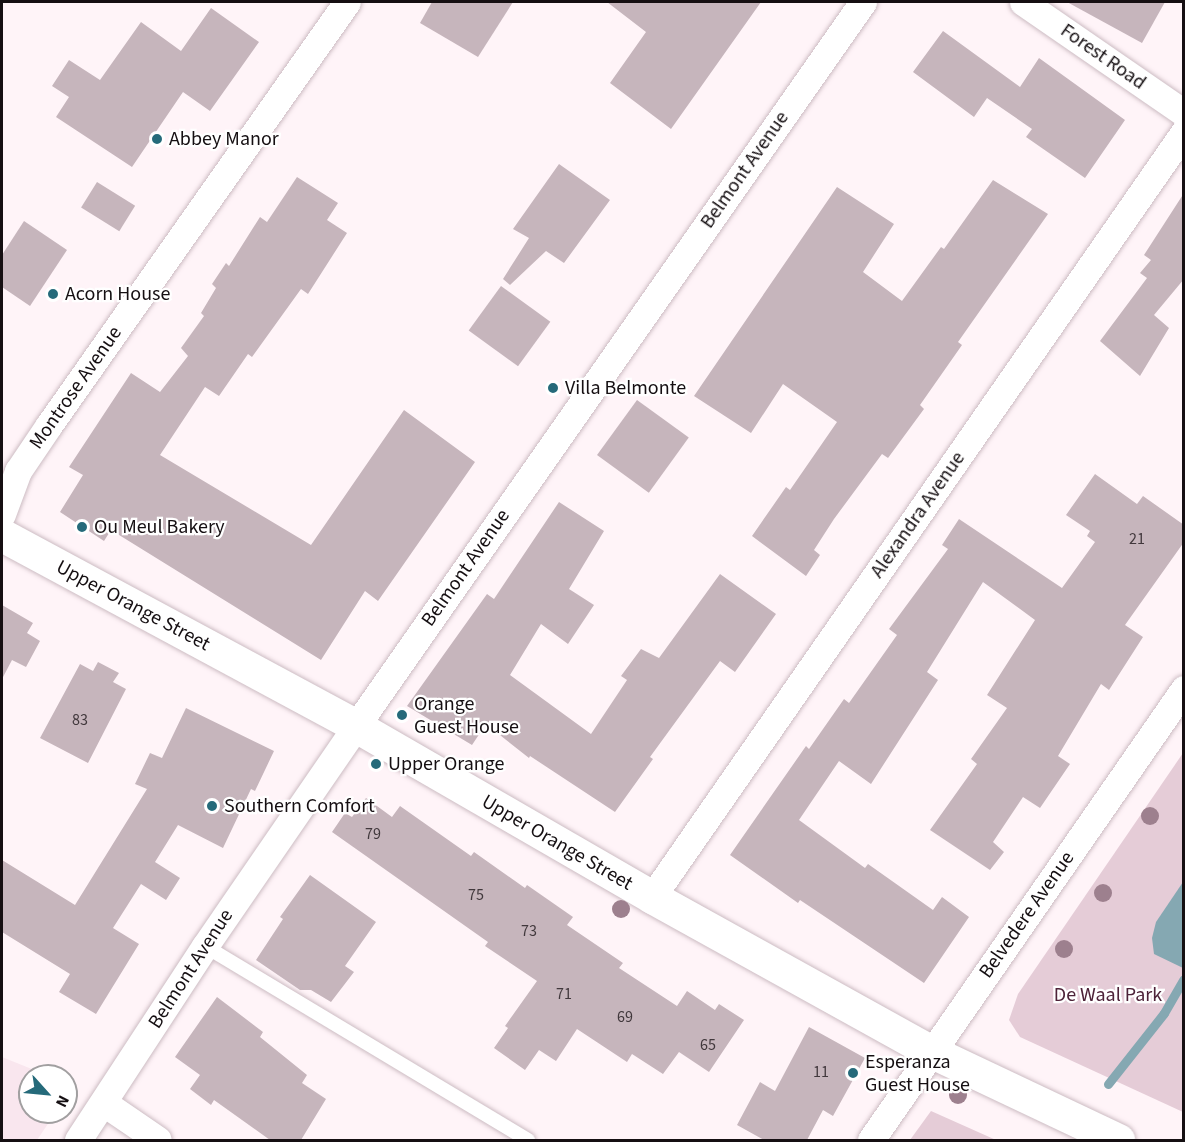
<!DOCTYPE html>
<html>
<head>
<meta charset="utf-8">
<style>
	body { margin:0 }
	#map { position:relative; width:1185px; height:1142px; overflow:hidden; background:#fff4f8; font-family:"Source Sans 3",sans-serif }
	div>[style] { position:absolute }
	.built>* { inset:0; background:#f9e6ee }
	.green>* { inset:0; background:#e5ccd7 }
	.water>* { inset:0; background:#85a8b2 }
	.stream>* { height:9px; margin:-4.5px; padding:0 4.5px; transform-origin:4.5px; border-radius:4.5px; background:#85a8b2 }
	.building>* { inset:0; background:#c6b5bc; transform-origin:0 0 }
	.roads { filter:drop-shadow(0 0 2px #cdbcc3) drop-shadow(0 0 2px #cdbcc3) }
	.lane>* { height:14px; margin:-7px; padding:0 7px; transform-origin:7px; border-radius:7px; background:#fff }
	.street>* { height:27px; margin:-13.5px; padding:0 13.5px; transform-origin:13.5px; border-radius:13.5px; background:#fff }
	.secondary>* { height:33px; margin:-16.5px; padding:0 16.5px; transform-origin:16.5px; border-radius:16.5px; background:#fff }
	.trees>* { width:18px; height:18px; margin:-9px; border-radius:50%; background:#9d808e }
	.dots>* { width:16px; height:16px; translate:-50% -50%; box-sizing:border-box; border:3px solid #fff; border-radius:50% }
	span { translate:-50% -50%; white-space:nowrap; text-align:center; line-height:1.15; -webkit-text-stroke:4.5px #fff; paint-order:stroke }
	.number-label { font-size:16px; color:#41383c }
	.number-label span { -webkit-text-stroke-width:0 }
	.street-label { font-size:20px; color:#150f12 }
	.poi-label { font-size:20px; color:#150f12 }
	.left { translate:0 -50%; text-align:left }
	.park-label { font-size:20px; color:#4d2238 }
	.frame { position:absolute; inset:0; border:3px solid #150f12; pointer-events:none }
	.north { position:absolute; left:18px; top:1064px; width:60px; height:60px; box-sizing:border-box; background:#fff; border:2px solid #a19fa0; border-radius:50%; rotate:117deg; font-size:16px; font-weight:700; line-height:24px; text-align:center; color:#150f12 }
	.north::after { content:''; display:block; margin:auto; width:21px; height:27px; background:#256a7a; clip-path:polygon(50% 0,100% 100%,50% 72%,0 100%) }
</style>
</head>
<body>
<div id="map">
	<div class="built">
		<i style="clip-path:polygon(2px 1057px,49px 1076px,30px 1076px,30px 1112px,56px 1112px,37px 1140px,2px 1140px)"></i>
	</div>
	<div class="green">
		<i style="clip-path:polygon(1183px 753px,1183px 1112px,1020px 1037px,1009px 1020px,1018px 994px)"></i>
		<i style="clip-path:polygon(931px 1111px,996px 1140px,910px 1140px)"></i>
	</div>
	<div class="water">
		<i style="clip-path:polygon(1183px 882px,1183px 968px,1154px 954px,1152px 938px,1156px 922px)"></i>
	</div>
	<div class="stream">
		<i style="left:1108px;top:1084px;width:90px;rotate:-51.7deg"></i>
		<i style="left:1164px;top:1013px;width:39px;rotate:-60deg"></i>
	</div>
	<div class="building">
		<i style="clip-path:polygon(432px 2px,513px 2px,478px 57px,420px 23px)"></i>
		<i style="clip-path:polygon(607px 2px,761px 2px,671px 129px,610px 83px,646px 32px)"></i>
		<i style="clip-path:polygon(1067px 2px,1165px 2px,1142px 43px)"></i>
		<i style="clip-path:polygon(211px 8px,259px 42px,210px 111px,183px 92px,132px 167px,56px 117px,69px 97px,52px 86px,69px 60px,100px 80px,141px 22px,181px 51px)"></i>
		<i style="clip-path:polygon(943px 31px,1020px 87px,1039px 58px,1125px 120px,1085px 178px,1026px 137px,1032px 129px,987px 98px,974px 117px,913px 72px)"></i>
		<i style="clip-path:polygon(559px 164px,610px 200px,564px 263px,546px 251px,510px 285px,503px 279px,529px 238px,513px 229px)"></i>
		<i style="clip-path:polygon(297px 177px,338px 203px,327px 220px,347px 233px,308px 294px,301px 289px,252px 357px,248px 354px,219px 396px,205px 387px,160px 455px,311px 545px,404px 410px,475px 462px,378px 601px,365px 591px,321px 660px,111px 530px,104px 541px,60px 512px,83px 475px,69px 467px,131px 373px,160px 392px,188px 356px,181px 348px,204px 316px,201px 313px,216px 288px,212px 284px,226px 263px,229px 266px,260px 217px,267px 222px)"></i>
		<i style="clip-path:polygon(993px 180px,1048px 214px,958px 342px,962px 345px,920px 405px,924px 409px,888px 458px,882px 454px,834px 519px,814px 550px,820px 555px,806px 576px,752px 536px,786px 487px,790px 490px,837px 422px,783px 384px,751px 433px,694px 396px,837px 187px,894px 224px,863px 272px,902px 301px,941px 247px,944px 249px)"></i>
		<i style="left:97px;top:182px;width:45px;height:30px;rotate:32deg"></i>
		<i style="clip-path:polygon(1184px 193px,1184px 279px,1154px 315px,1169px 328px,1140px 376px,1100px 341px,1147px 278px,1140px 273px,1151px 260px,1144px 255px)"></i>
		<i style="clip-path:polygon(24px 221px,67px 250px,30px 306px,2px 287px,2px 255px)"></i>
		<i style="left:501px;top:286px;width:61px;height:55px;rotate:36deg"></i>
		<i style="left:637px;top:400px;width:64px;height:68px;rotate:36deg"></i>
		<i style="clip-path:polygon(1095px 474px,1137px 504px,1143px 496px,1184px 525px,1184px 542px,1125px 625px,1143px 637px,1109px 690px,1101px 684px,1058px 756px,1070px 764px,1040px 808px,1023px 797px,993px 842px,1004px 852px,990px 870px,930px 830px,977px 764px,971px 759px,1007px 708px,987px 695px,1035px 620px,983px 582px,927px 672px,938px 680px,871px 784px,839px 761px,799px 820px,865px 868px,868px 864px,933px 910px,942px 897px,969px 917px,924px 983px,800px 900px,798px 903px,730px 855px,806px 746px,809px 749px,844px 699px,849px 703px,897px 635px,889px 629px,948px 549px,942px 545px,959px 519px,1062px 588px,1095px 542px,1087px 536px,1090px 531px,1066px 515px)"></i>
		<i style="clip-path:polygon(559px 502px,604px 531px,569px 589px,594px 605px,568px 644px,541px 624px,510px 675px,591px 734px,627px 680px,621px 676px,641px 649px,659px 658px,720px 574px,776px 614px,735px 672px,720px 661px,650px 757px,653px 759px,615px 812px,530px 756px,529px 758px,486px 724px,472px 745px,407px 706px,487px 594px,494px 599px)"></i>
		<i style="clip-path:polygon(2px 605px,33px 623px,27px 633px,40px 641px,26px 667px,12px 660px,2px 679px)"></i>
		<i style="clip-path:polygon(98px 662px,119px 673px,113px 682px,126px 689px,88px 763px,40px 738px,80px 664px,93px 671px)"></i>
		<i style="clip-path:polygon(186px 708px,274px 751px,255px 791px,251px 789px,223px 848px,178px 825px,155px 862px,180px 878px,166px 900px,141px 884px,113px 928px,139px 944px,96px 1014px,59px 992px,70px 974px,2px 932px,2px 860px,75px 905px,147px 789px,135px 784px,150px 753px,162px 758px)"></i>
		<i style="clip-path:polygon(366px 798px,392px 817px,400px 806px,471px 856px,474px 852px,525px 888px,527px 885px,573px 917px,567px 925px,623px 963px,619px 968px,677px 1006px,687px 991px,715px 1010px,719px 1004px,744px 1020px,709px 1072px,679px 1052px,663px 1074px,632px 1054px,627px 1062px,577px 1029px,556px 1061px,539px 1050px,525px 1070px,494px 1048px,508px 1028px,505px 1026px,537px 981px,485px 946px,488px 942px,332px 832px,345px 813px,352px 817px)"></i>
		<i style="clip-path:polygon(310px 875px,376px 922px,345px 966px,354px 972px,331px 1002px,311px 990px,300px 990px,256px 960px,283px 919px,280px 917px)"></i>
		<i style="clip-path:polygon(217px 997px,263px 1032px,260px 1037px,307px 1075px,302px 1083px,326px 1099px,301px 1140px,270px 1140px,214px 1100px,211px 1105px,190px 1089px,200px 1075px,175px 1057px)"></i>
		<i style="clip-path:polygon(809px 1027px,865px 1058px,833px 1116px,823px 1110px,807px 1140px,764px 1140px,737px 1125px,760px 1082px,775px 1091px)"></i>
	</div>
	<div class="roads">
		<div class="lane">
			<i style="left:205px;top:946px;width:377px;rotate:31deg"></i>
		</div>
		<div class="street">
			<i style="left:1023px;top:2px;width:196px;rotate:34.6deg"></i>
			<i style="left:2px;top:514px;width:46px;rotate:-69.6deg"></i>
			<i style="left:18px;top:471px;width:55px;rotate:-56deg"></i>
			<i style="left:49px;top:425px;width:517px;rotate:-54.84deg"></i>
			<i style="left:652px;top:897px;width:932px;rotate:-55.18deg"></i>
			<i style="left:104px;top:1103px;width:65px;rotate:34.4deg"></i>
			<i style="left:78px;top:1140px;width:232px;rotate:-56.8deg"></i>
			<i style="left:205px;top:946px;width:267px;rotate:-55.5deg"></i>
			<i style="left:356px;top:726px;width:884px;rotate:-55deg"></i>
			<i style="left:871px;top:1140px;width:549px;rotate:-55.24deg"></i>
		</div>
		<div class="secondary">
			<i style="left:2px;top:535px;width:402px;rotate:28.3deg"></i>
			<i style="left:356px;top:726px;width:342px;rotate:30deg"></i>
			<i style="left:652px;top:897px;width:320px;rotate:29deg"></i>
			<i style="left:932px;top:1052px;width:206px;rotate:25.3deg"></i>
		</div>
	</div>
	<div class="trees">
		<i style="left:1150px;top:816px"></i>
		<i style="left:1103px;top:893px"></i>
		<i style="left:621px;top:909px"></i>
		<i style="left:1064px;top:949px"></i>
		<i style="left:958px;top:1095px"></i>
	</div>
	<div class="dots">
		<i style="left:157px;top:139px;background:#256a7a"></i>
		<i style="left:53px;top:294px;background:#256a7a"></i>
		<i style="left:553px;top:388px;background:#256a7a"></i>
		<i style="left:82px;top:527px;background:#256a7a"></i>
		<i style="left:402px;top:715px;background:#256a7a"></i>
		<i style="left:376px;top:764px;background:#256a7a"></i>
		<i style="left:212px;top:806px;background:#256a7a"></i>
		<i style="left:853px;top:1073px;background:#256a7a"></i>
	</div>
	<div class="number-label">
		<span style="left:1137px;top:539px">21</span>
		<span style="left:80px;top:720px">83</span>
		<span style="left:373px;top:834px">79</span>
		<span style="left:476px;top:895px">75</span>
		<span style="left:529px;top:931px">73</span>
		<span style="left:564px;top:994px">71</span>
		<span style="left:625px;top:1017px">69</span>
		<span style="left:708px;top:1045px">65</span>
		<span style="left:821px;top:1072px">11</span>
	</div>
	<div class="street-label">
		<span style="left:1103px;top:57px;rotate:35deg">Forest Road</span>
		<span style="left:745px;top:170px;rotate:-55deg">Belmont Avenue</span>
		<span style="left:76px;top:388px;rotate:-55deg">Montrose Avenue</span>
		<span style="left:918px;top:515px;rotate:-55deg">Alexandra Avenue</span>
		<span style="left:466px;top:568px;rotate:-55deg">Belmont Avenue</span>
		<span style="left:133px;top:606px;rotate:28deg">Upper Orange Street</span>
		<span style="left:557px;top:843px;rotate:30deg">Upper Orange Street</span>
		<span style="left:1027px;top:915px;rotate:-55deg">Belvedere Avenue</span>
		<span style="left:191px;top:969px;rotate:-57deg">Belmont Avenue</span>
	</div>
	<div class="poi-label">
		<span class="left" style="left:169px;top:139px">Abbey Manor</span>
		<span class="left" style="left:65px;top:294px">Acorn House</span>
		<span class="left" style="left:565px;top:388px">Villa Belmonte</span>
		<span class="left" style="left:94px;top:527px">Ou Meul Bakery</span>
		<span class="left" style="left:414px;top:716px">Orange<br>Guest House</span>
		<span class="left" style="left:388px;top:764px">Upper Orange</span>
		<span class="left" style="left:224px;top:806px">Southern Comfort</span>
		<span class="left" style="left:865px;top:1074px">Esperanza<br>Guest House</span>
	</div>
	<div class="park-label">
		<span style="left:1108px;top:995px">De Waal Park</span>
	</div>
	<div class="frame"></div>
	<div class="north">N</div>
</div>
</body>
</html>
